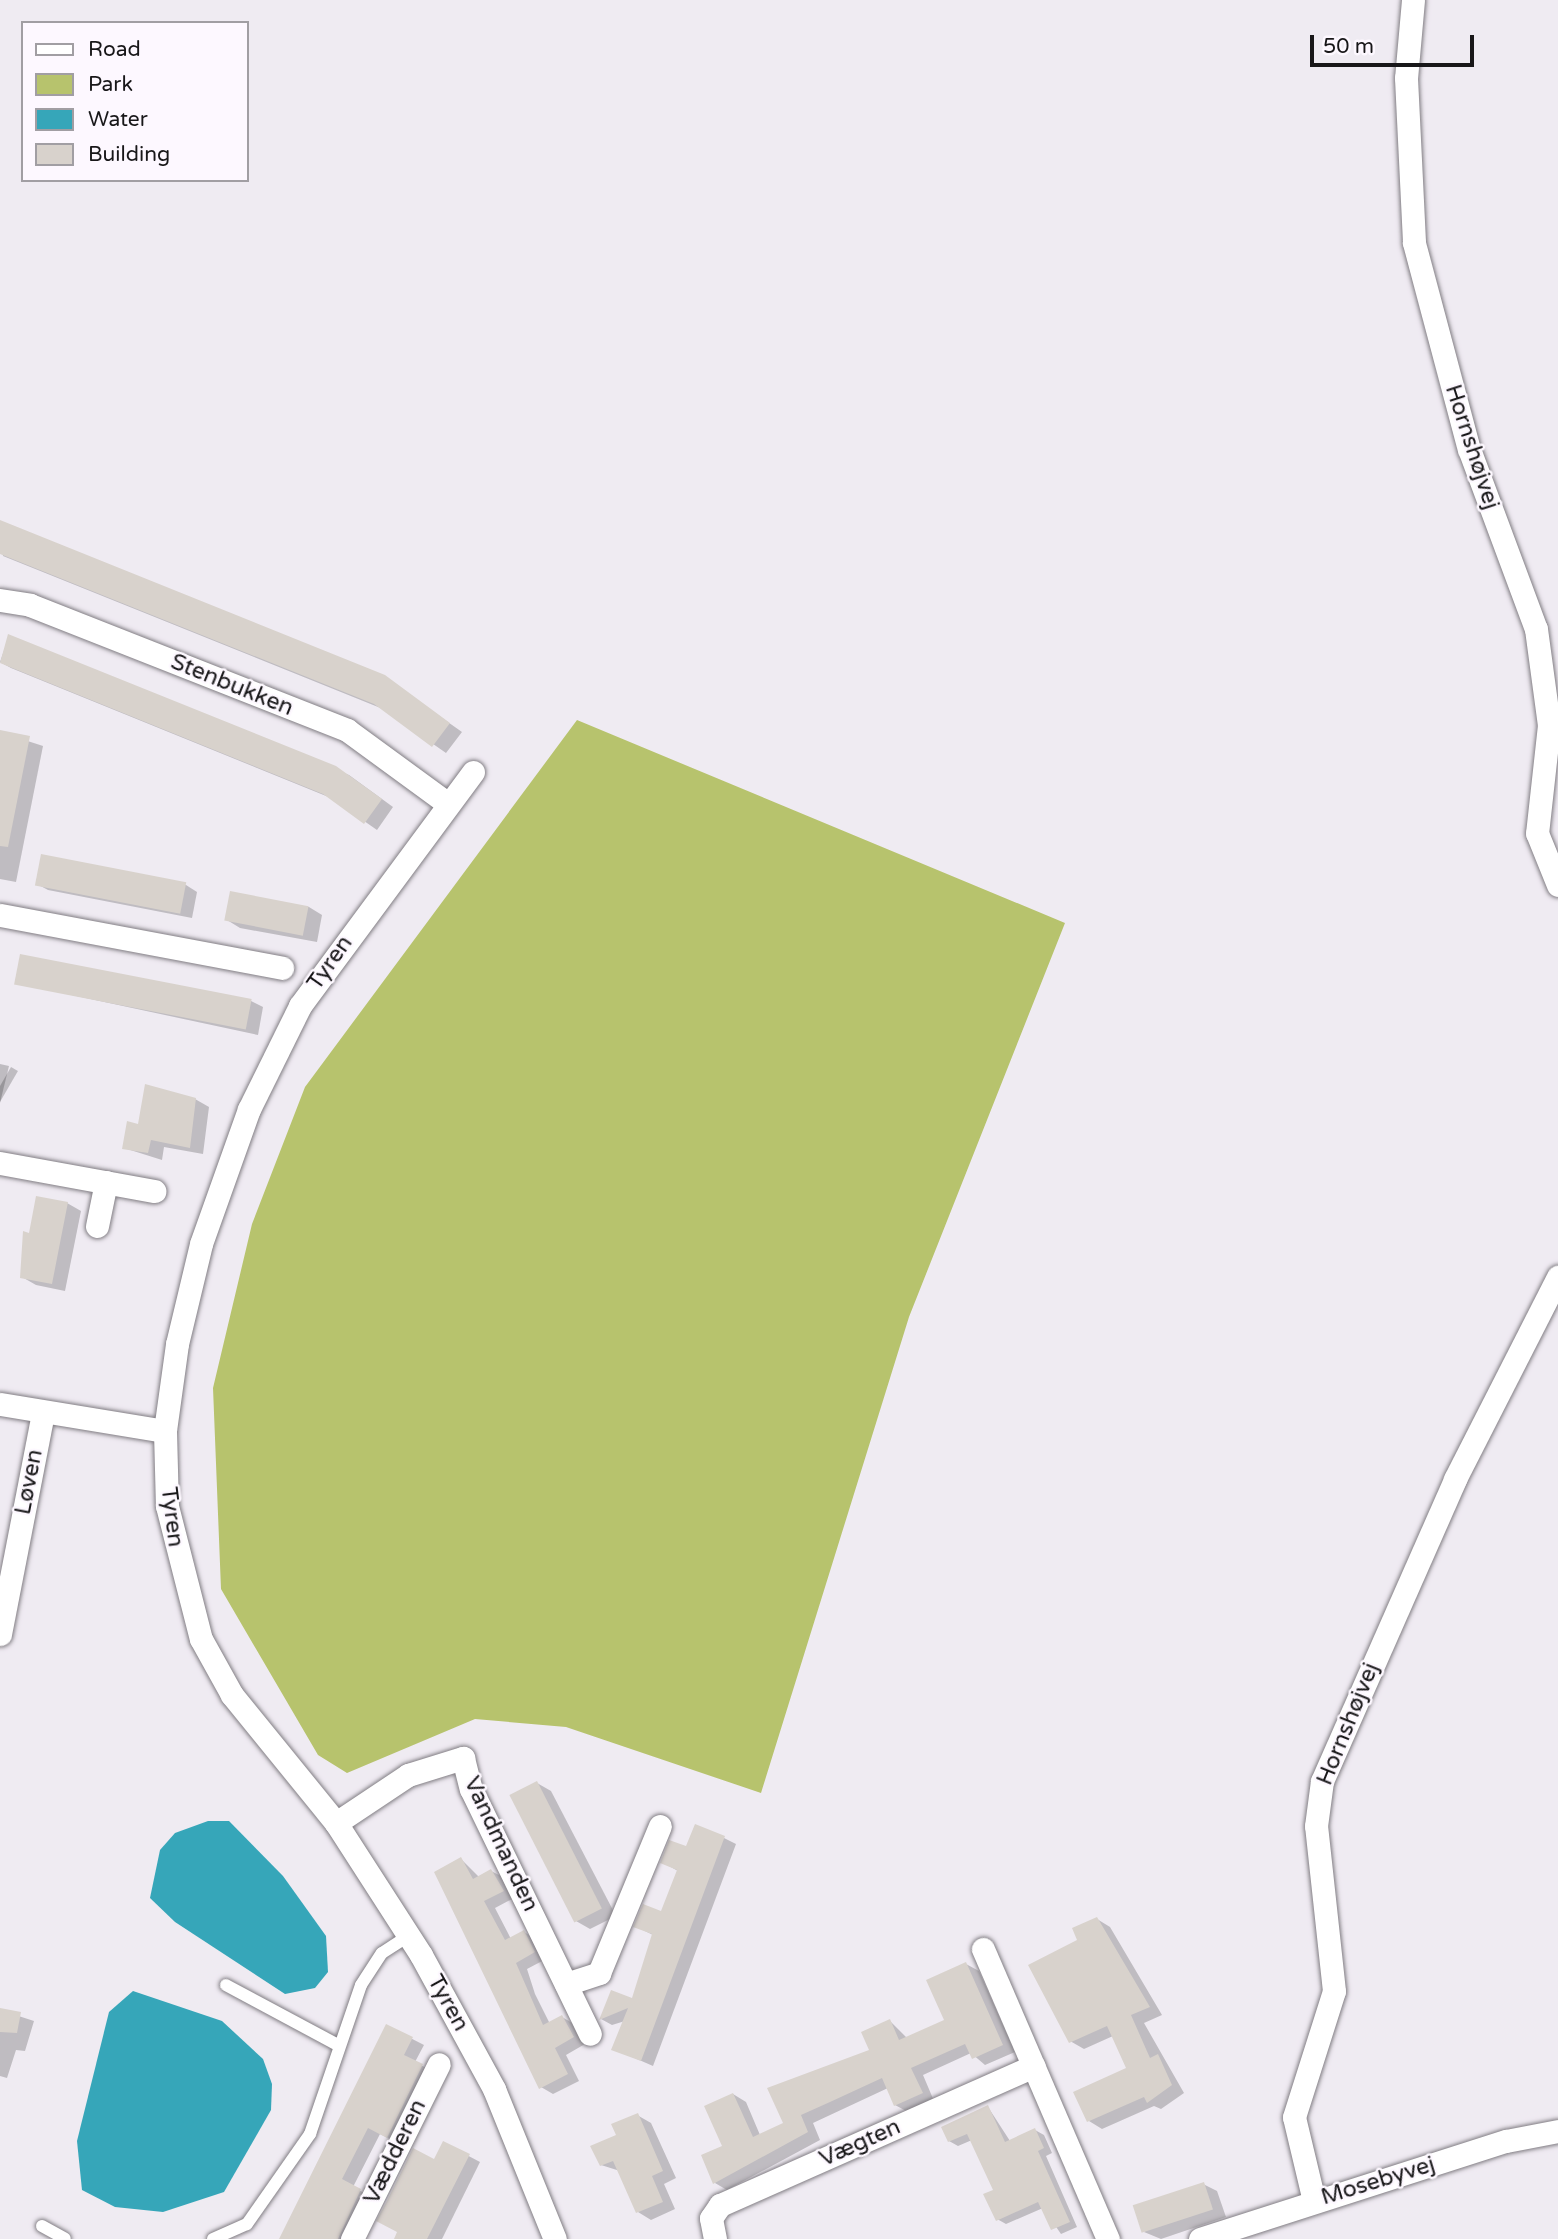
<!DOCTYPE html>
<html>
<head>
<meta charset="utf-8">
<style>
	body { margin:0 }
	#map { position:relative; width:1558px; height:2239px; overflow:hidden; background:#efebf2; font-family:"Varela Round",sans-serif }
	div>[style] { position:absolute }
	.green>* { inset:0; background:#b7c36d }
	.water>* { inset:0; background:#36a6b9 }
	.shadow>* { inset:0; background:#0003; transform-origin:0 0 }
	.building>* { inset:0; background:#d8d2cc; transform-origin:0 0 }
	.roads { filter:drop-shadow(0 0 2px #817d83) drop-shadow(0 0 2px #817d83) }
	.lane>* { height:12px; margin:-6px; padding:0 6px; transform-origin:6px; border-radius:6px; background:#fff }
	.street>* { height:23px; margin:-11.5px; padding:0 11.5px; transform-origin:11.5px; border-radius:11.5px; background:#fff }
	span { translate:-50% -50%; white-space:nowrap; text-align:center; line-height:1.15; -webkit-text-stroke:5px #fdf8ff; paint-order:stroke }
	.street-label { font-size:23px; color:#181719 }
	.legend { position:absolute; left:21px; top:21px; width:228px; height:161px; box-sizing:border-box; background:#fdf8ff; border:2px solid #a19ea3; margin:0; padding:9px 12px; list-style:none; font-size:21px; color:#181719 }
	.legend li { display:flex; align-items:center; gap:14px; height:35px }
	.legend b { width:35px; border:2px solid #a19ea3 }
	.scale { position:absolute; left:1310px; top:35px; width:164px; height:32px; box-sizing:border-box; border:4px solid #181719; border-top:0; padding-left:9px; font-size:21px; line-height:24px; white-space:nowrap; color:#181719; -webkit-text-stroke:5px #fdf8ff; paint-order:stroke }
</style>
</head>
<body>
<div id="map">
	<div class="green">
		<i style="clip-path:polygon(577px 720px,1065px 923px,909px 1317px,761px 1793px,566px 1727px,475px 1719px,347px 1773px,318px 1755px,221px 1589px,213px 1388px,252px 1224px,305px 1087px)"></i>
	</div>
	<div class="water">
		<i style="clip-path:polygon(208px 1821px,229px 1821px,283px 1876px,326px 1936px,328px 1972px,315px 1988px,285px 1994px,175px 1922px,150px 1898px,160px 1850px,175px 1833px)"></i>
		<i style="clip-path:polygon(133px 1991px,222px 2021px,263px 2059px,272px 2084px,271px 2110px,224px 2192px,163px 2212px,115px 2207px,82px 2190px,77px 2141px,109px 2012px)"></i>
	</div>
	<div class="shadow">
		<i style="clip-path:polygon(0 523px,384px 677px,462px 732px,446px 753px,383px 709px,3px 556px)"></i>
		<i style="clip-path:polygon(9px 636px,349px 775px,393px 807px,377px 830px,331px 798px,11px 668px,0 662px)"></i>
		<i style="clip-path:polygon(0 732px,43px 746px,16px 882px,0 879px)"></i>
		<i style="clip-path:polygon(42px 856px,186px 885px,197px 892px,192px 918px,48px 890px,37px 884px)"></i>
		<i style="clip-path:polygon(231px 893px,309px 907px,322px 915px,317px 942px,240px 928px,227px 920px)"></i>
		<i style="clip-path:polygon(16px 983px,251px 1001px,263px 1007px,258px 1035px)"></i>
		<i style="clip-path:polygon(0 1064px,9px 1066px,0 1103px)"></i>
		<i style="left:11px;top:1067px;width:8px;height:54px;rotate:30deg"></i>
		<i style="clip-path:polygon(195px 1099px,209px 1107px,203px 1154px,164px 1147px,162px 1160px,124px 1148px,139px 1126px)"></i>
		<i style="clip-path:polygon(67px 1203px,81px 1211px,65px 1291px,36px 1285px,22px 1277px)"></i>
		<i style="clip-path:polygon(537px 1783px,551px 1791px,616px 1916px,590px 1929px,576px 1921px)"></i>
		<i style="clip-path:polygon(724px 1838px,736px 1844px,653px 2066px,614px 2049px,625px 2021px,612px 2025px,601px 2019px,633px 2000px,653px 1935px,635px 1926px,662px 1913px,678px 1871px,662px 1862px)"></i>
		<i style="clip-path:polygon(461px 1859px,479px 1877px,491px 1871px,503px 1877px,514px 1898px,495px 1908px,511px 1939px,524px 1932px,536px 1939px,546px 1959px,527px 1969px,535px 1994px,550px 2024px,562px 2017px,574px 2024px,585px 2044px,566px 2055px,579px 2081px,553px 2094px,541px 2087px)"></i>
		<i style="clip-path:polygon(1097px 1919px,1110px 1927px,1162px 2015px,1144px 2023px,1184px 2093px,1161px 2109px,1154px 2106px,1102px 2129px,1089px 2121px,1128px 2069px,1113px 2036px,1084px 2049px,1070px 2041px,1079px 1940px)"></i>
		<i style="clip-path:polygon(966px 1964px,979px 1971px,1015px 2052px,985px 2065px,971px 2053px,923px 2075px,934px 2101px,908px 2112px,895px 2105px,888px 2088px,813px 2123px,820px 2140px,727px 2190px,715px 2183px,733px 2094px,746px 2102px,760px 2135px,785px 2124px,871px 2051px,890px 2021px,907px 2038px,946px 2021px)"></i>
		<i style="clip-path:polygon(0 2010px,34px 2021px,25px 2051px,16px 2050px,7px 2078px,0 2076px)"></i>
		<i style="clip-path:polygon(387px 2026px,424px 2045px,415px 2062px,434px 2072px,399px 2143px,380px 2134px,353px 2187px,372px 2197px,352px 2239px,281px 2239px)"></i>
		<i style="clip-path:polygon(988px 2107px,1010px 2141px,1035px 2130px,1044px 2135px,1052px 2153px,1046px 2156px,1077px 2227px,1061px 2234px,1043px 2208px,1006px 2224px,997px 2219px,995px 2191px,972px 2140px,958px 2146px,949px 2141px)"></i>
		<i style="clip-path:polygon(637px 2115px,651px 2123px,676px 2178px,664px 2184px,675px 2209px,651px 2220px,638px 2212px,620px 2171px,601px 2165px)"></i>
		<i style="clip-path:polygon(444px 2143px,480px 2162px,442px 2239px,396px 2239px)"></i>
		<i style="clip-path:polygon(1203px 2184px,1217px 2191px,1226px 2217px,1161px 2239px,1144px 2232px)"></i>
	</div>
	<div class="building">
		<i style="clip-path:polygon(0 520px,385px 675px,450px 723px,432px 747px,374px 704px,0 554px)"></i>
		<i style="clip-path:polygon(8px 634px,336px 766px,382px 799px,364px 824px,323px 794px,0 663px)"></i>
		<i style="clip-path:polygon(0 730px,30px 736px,8px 847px,0 846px)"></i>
		<i style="left:41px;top:854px;width:148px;height:32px;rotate:11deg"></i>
		<i style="left:230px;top:891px;width:80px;height:30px;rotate:11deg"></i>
		<i style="left:20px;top:954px;width:236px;height:31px;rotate:11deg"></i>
		<i style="clip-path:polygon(145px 1084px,196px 1098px,190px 1148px,151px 1140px,148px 1153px,122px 1149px,127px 1121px,138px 1124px)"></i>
		<i style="clip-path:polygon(36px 1196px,68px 1202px,52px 1284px,20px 1278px,23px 1231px,29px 1233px)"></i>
		<i style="left:537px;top:1781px;width:143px;height:31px;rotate:63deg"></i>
		<i style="clip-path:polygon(695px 1824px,725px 1836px,641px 2061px,611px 2050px,628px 2008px,599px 2020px,611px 1990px,632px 1998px,652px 1934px,633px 1927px,643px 1904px,661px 1911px,677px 1870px,660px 1863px,669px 1840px,686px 1846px)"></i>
		<i style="clip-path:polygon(461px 1857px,473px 1879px,491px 1869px,504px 1891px,484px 1901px,505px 1940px,524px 1930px,535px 1952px,516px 1963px,543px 2025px,562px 2015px,574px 2037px,555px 2048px,568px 2074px,539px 2089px,434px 1872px)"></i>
		<i style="clip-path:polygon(1097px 1917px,1150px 2007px,1131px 2015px,1150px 2058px,1158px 2054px,1172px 2085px,1147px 2103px,1144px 2097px,1087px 2122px,1073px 2092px,1126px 2068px,1107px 2026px,1069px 2043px,1028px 1965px,1077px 1940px,1072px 1928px)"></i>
		<i style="clip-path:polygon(966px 1962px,1003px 2045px,972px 2059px,965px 2044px,911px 2068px,923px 2093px,894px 2106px,882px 2078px,830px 2102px,801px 2115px,808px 2132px,713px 2184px,701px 2155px,722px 2146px,704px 2106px,733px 2093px,753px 2137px,783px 2123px,767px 2088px,869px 2050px,861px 2032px,890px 2019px,899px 2040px,944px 2020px,926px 1980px)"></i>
		<i style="clip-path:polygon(0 2008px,21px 2012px,17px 2033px,0 2032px)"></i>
		<i style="clip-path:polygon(386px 2024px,413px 2037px,404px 2055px,423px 2064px,387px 2138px,368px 2128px,342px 2179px,361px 2189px,338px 2239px,279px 2239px)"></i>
		<i style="clip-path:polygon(988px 2105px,1005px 2142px,1035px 2128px,1044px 2148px,1038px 2151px,1070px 2222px,1051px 2230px,1038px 2202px,996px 2221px,983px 2194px,993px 2190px,967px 2134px,948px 2142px,941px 2127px)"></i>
		<i style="clip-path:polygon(638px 2113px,663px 2171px,652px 2176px,663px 2202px,636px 2213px,613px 2161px,600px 2166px,590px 2146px,616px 2135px,611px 2124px)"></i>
		<i style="clip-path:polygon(443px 2141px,470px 2154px,427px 2239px,394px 2239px,397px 2232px,376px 2221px,387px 2201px,413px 2148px,434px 2159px)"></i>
		<i style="left:1204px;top:2182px;width:29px;height:75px;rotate:72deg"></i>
	</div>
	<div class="roads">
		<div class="lane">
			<i style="left:226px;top:1985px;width:127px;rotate:28.2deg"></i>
			<i style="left:42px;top:2226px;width:26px;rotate:29deg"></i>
			<i style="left:213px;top:2239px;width:37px;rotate:-24deg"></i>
			<i style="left:247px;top:2224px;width:110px;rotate:-55deg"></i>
			<i style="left:310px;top:2134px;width:157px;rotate:-71.1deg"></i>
			<i style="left:361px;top:1985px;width:38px;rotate:-57deg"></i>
			<i style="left:382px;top:1953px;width:31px;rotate:-33deg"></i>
		</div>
		<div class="street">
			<i style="left:1413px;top:0;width:78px;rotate:95.1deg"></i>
			<i style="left:1406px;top:78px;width:165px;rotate:87.2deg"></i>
			<i style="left:1414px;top:243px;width:213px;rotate:75.1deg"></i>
			<i style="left:1469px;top:449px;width:192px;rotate:69.6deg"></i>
			<i style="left:1536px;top:629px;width:97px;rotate:82.3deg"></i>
			<i style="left:1549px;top:725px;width:109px;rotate:96.3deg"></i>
			<i style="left:1537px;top:833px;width:56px;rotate:68deg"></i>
			<i style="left:0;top:600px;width:30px;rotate:9deg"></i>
			<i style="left:30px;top:605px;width:341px;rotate:21.5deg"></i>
			<i style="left:347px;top:730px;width:125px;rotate:36.2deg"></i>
			<i style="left:473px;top:772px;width:291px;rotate:126.5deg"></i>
			<i style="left:300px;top:1006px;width:115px;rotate:116.3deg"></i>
			<i style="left:249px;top:1109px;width:143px;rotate:109.6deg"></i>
			<i style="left:201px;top:1244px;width:103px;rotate:103.5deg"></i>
			<i style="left:177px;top:1344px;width:88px;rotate:97.9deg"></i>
			<i style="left:165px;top:1431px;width:75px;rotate:88.5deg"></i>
			<i style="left:167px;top:1506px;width:137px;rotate:75.7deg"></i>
			<i style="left:201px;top:1639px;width:64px;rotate:61deg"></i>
			<i style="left:232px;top:1695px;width:165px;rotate:50.9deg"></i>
			<i style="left:336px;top:1823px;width:157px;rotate:57.2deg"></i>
			<i style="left:421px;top:1955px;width:153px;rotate:61.4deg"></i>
			<i style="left:494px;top:2089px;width:162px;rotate:67.9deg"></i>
			<i style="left:0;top:915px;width:287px;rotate:10.6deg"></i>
			<i style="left:0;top:1163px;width:157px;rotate:10.3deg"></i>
			<i style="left:97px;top:1226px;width:45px;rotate:-78.4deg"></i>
			<i style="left:0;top:1404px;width:167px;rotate:9.3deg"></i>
			<i style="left:0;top:1634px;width:225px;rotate:-79deg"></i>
			<i style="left:336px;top:1823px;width:87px;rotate:-33.7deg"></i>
			<i style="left:408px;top:1775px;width:58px;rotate:-17.2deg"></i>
			<i style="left:463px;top:1758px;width:32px;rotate:76deg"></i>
			<i style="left:471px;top:1789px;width:272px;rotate:64.1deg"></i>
			<i style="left:983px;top:1949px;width:316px;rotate:66.7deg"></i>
			<i style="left:566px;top:1984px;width:35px;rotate:-18deg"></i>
			<i style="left:599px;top:1973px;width:159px;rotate:-67.5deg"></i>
			<i style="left:1314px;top:2201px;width:86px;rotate:-103.4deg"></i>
			<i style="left:1294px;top:2117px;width:132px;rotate:-72.4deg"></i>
			<i style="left:1334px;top:1991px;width:166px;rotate:-96.2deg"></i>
			<i style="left:1316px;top:1826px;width:45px;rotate:-82.4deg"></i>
			<i style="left:1322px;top:1781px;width:330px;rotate:-66.2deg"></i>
			<i style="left:1455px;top:1479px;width:227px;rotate:-63deg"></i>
			<i style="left:352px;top:2239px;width:195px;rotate:-63.6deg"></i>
			<i style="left:715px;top:2239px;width:21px;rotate:-101deg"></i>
			<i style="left:711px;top:2218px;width:16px;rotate:-55deg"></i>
			<i style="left:720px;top:2205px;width:343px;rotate:-23.9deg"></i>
			<i style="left:1200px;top:2239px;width:321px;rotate:-17.8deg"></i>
			<i style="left:1506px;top:2141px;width:53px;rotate:-10.9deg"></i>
		</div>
	</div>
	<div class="street-label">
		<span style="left:1472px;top:447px;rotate:72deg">Hornshøjvej</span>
		<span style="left:232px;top:685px;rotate:22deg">Stenbukken</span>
		<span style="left:330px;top:963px;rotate:-55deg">Tyren</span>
		<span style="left:29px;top:1482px;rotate:-79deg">Løven</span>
		<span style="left:172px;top:1517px;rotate:83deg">Tyren</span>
		<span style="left:1348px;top:1724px;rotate:-68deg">Hornshøjvej</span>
		<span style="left:501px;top:1844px;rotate:65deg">Vandmanden</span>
		<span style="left:448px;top:2003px;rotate:61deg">Tyren</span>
		<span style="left:860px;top:2143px;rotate:-24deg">Vægten</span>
		<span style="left:395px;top:2152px;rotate:-64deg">Vædderen</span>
		<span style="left:1378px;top:2181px;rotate:-17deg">Mosebyvej</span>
	</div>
	<ul class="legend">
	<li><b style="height:9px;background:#fff"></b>Road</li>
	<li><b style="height:19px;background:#b7c36d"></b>Park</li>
	<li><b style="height:19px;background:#36a6b9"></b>Water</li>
	<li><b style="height:19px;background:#d8d2cc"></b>Building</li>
	</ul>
	<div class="scale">50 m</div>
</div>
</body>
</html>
